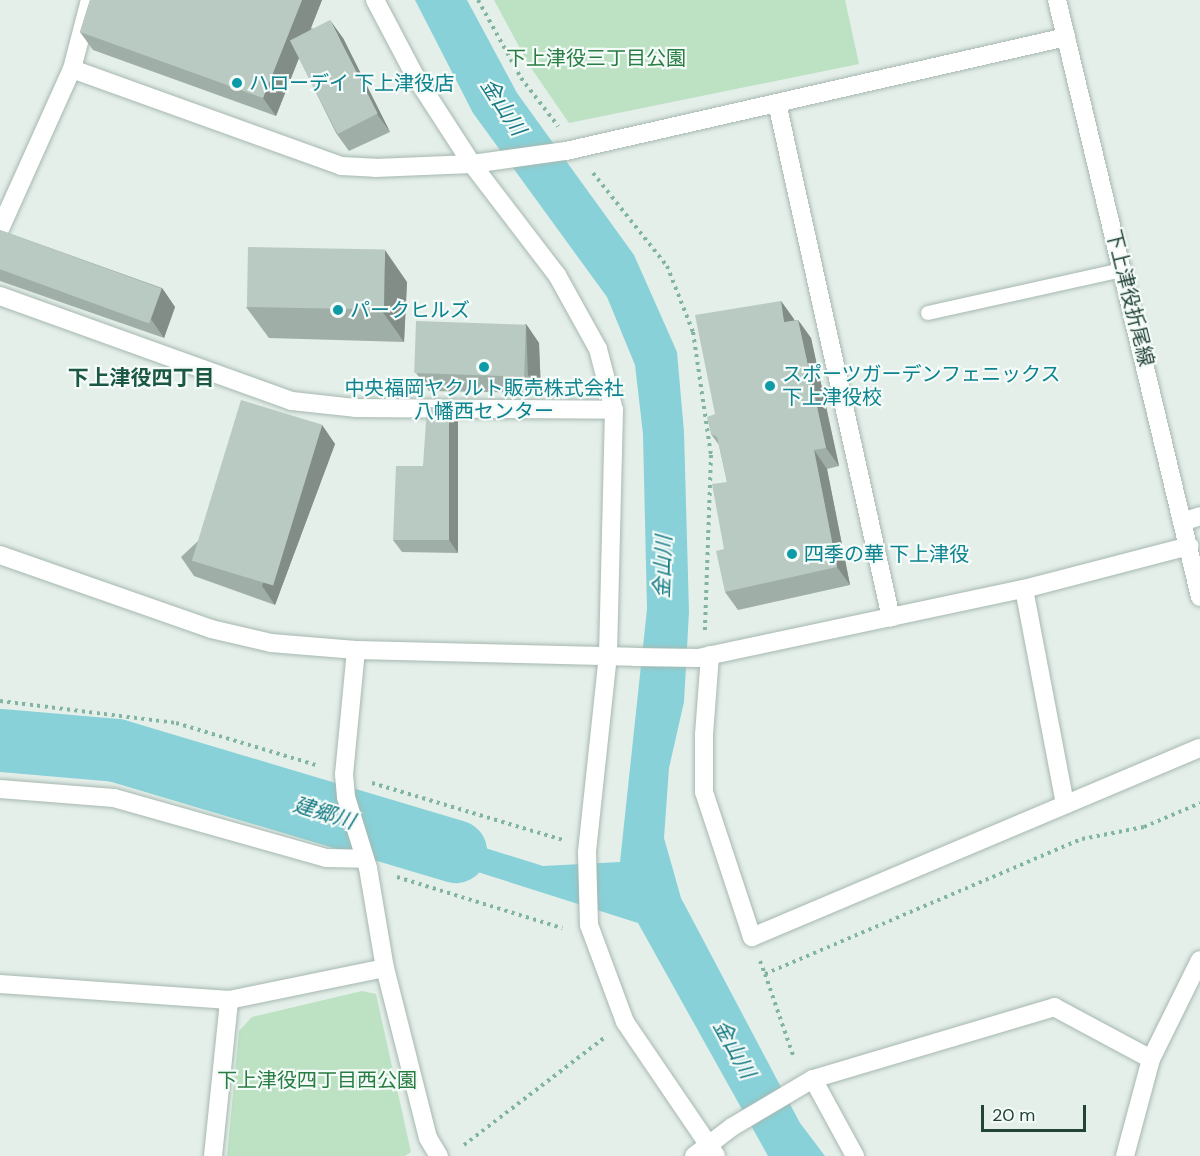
<!DOCTYPE html>
<html>
<head>
<meta charset="utf-8">
<style>
	body { margin:0 }
	#map { position:relative; width:1200px; height:1156px; overflow:hidden; background:#e4efe9; font-family:"DM Sans","Noto Sans JP",sans-serif }
	div>[style] { position:absolute }
	.green>* { inset:0; background:#bce1c3 }
	.water>* { inset:0; background:#88d1d8 }
	.river>* { height:63px; margin:-31.5px; padding:0 31.5px; transform-origin:31.5px; border-radius:31.5px; background:#88d1d8 }
	.path>* { height:4px; margin-top:-2px; transform-origin:0; background:repeating-linear-gradient(90deg,#82b5a1 0 3px,transparent 0 7.5px) }
	.roads { filter:drop-shadow(0 0 2px #a6b8b0) drop-shadow(0 0 2px #a6b8b0) }
	.lane>* { height:14px; margin:-7px; padding:0 7px; transform-origin:7px; border-radius:7px; background:#fff }
	.street>* { height:18px; margin:-9px; padding:0 9px; transform-origin:9px; border-radius:9px; background:#fff }
	.secondary>* { height:18px; margin:-9px; padding:0 9px; transform-origin:9px; border-radius:9px; background:#fff }
	.wall>* { inset:0; background:#9faea7 }
	.shaded-wall>* { inset:0; background:#828d88 }
	.building>* { inset:0; background:#b9cac2; transform-origin:0 0 }
	.dots>* { width:16px; height:16px; translate:-50% -50%; box-sizing:border-box; border:3px solid #f5fbf8; border-radius:50% }
	span { translate:-50% -50%; white-space:nowrap; text-align:center; line-height:1.15; -webkit-text-stroke:4.5px #f5fbf8; paint-order:stroke }
	.park-label { font-size:20px; color:#287d43 }
	.culture-label { font-size:20px; color:#0d838f }
	.left { translate:0 -50%; text-align:left }
	.street-label { font-size:20px; color:#224337 }
	.water-label { font-size:21px; color:#167a84; font-style:italic }
	.neighbourhood-label { font-size:21px; color:#1b5744; font-weight:700 }
	.scale { position:absolute; left:981px; top:1105px; width:105px; height:27px; box-sizing:border-box; border:3px solid #224337; border-top:0; padding-left:8px; font-size:18px; line-height:21px; white-space:nowrap; color:#224337; -webkit-text-stroke:4px #f5fbf8; paint-order:stroke }
</style>
</head>
<body>
<div id="map">
	<div class="green">
		<i style="clip-path:polygon(494px 0,845px 0,859px 64px,569px 123px,529px 65px)"></i>
		<i style="clip-path:polygon(362px 991px,376px 994px,411px 1152px,405px 1156px,227px 1156px,239px 1031px,252px 1017px)"></i>
	</div>
	<div class="water">
		<i style="clip-path:polygon(415px 0,467px 0,517px 93px,634px 255px,677px 352px,684px 432px,689px 612px,684px 702px,669px 768px,664px 838px,681px 898px,800px 1123px,825px 1156px,768px 1156px,638px 923px,374px 839px,370px 812px,543px 866px,620px 862px,647px 609px,643px 434px,635px 365px,607px 297px,473px 113px)"></i>
	</div>
	<div class="river">
		<i style="left:0;top:740px;width:116px;rotate:4.9deg"></i>
		<i style="left:116px;top:750px;width:354px;rotate:16.6deg"></i>
	</div>
	<div class="path">
		<i style="left:478px;top:0;width:89px;rotate:61.1deg"></i>
		<i style="left:521px;top:78px;width:61px;rotate:52.4deg"></i>
		<i style="left:593px;top:173px;width:119px;rotate:51.5deg"></i>
		<i style="left:667px;top:266px;width:71px;rotate:68.5deg"></i>
		<i style="left:693px;top:332px;width:124px;rotate:81.7deg"></i>
		<i style="left:711px;top:455px;width:176px;rotate:92deg"></i>
		<i style="left:0;top:701px;width:177px;rotate:7.1deg"></i>
		<i style="left:176px;top:723px;width:149px;rotate:16.7deg"></i>
		<i style="left:372px;top:783px;width:199px;rotate:16.6deg"></i>
		<i style="left:397px;top:877px;width:173px;rotate:17.2deg"></i>
		<i style="left:760px;top:961px;width:14px;rotate:69deg"></i>
		<i style="left:765px;top:974px;width:345px;rotate:-23.1deg"></i>
		<i style="left:1082px;top:839px;width:63px;rotate:-11deg"></i>
		<i style="left:1144px;top:827px;width:61px;rotate:-23.2deg"></i>
		<i style="left:765px;top:974px;width:89px;rotate:71deg"></i>
		<i style="left:464px;top:1145px;width:176px;rotate:-37.4deg"></i>
	</div>
	<div class="roads">
		<div class="lane">
			<i style="left:928px;top:313px;width:199px;rotate:-12.5deg"></i>
		</div>
		<div class="street">
			<i style="left:72px;top:69px;width:286px;rotate:19.8deg"></i>
			<i style="left:341px;top:166px;width:34px;rotate:3deg"></i>
			<i style="left:375px;top:168px;width:97px;rotate:-2.4deg"></i>
			<i style="left:472px;top:164px;width:95px;rotate:-7.9deg"></i>
			<i style="left:566px;top:151px;width:513px;rotate:-12.84deg"></i>
			<i style="left:777px;top:103px;width:527px;rotate:77.52deg"></i>
			<i style="left:0;top:229px;width:175px;rotate:-65.8deg"></i>
			<i style="left:72px;top:69px;width:71px;rotate:-75.4deg"></i>
			<i style="left:0;top:296px;width:310px;rotate:19.8deg"></i>
			<i style="left:292px;top:401px;width:63px;rotate:6.3deg"></i>
			<i style="left:355px;top:408px;width:259px;rotate:0.4deg"></i>
			<i style="left:1182px;top:522px;width:19px;rotate:-18deg"></i>
			<i style="left:0;top:555px;width:224px;rotate:19.3deg"></i>
			<i style="left:211px;top:629px;width:62px;rotate:13.1deg"></i>
			<i style="left:271px;top:643px;width:85px;rotate:4.7deg"></i>
			<i style="left:356px;top:650px;width:278px;rotate:1.4deg"></i>
			<i style="left:1024px;top:589px;width:219px;rotate:79.2deg"></i>
			<i style="left:356px;top:650px;width:125px;rotate:95.5deg"></i>
			<i style="left:344px;top:774px;width:23px;rotate:85deg"></i>
			<i style="left:346px;top:797px;width:74px;rotate:72.8deg"></i>
			<i style="left:368px;top:868px;width:101px;rotate:80.4deg"></i>
			<i style="left:385px;top:968px;width:175px;rotate:75.8deg"></i>
			<i style="left:428px;top:1138px;width:21px;rotate:59deg"></i>
			<i style="left:710px;top:655px;width:80px;rotate:94.3deg"></i>
			<i style="left:704px;top:735px;width:57px;rotate:90deg"></i>
			<i style="left:704px;top:792px;width:153px;rotate:71.7deg"></i>
			<i style="left:752px;top:937px;width:486px;rotate:-22.9deg"></i>
			<i style="left:0;top:789px;width:114px;rotate:4.5deg"></i>
			<i style="left:114px;top:798px;width:220px;rotate:15.8deg"></i>
			<i style="left:326px;top:858px;width:39px;rotate:1deg"></i>
			<i style="left:0;top:984px;width:230px;rotate:4deg"></i>
			<i style="left:229px;top:1000px;width:159px;rotate:-11.6deg"></i>
			<i style="left:813px;top:1079px;width:88px;rotate:61.4deg"></i>
			<i style="left:213px;top:1156px;width:157px;rotate:-84.1deg"></i>
			<i style="left:694px;top:1156px;width:48px;rotate:-37.3deg"></i>
			<i style="left:732px;top:1127px;width:94px;rotate:-30.7deg"></i>
			<i style="left:813px;top:1079px;width:252px;rotate:-16.6deg"></i>
			<i style="left:1054px;top:1007px;width:110px;rotate:28.2deg"></i>
			<i style="left:1125px;top:1156px;width:100px;rotate:-75deg"></i>
			<i style="left:1151px;top:1059px;width:110px;rotate:-63.7deg"></i>
		</div>
		<div class="secondary">
			<i style="left:375px;top:0;width:86px;rotate:62.2deg"></i>
			<i style="left:415px;top:76px;width:105px;rotate:57.1deg"></i>
			<i style="left:472px;top:164px;width:140px;rotate:52.6deg"></i>
			<i style="left:557px;top:275px;width:85px;rotate:61deg"></i>
			<i style="left:598px;top:349px;width:63px;rotate:75.3deg"></i>
			<i style="left:614px;top:410px;width:245px;rotate:91.4deg"></i>
			<i style="left:608px;top:655px;width:199px;rotate:96.1deg"></i>
			<i style="left:587px;top:853px;width:72px;rotate:88.4deg"></i>
			<i style="left:589px;top:925px;width:103px;rotate:69.6deg"></i>
			<i style="left:625px;top:1022px;width:162px;rotate:55.8deg"></i>
			<i style="left:1057px;top:0;width:614px;rotate:76.53deg"></i>
			<i style="left:634px;top:657px;width:64px;rotate:0.9deg"></i>
			<i style="left:698px;top:658px;width:333px;rotate:-12deg"></i>
			<i style="left:1024px;top:589px;width:171px;rotate:-14.6deg"></i>
		</div>
	</div>
	<div class="wall">
		<i style="clip-path:polygon(90px 0,322px 0,311px 28px,343px 38px,390px 132px,349px 151px,336px 133px,299px 58px,276px 116px,93px 50px,80px 32px)"></i>
		<i style="clip-path:polygon(0 230px,162px 288px,175px 307px,164px 338px,0 281px)"></i>
		<i style="clip-path:polygon(407px 282px,404px 342px,269px 338px,246px 307px)"></i>
		<i style="clip-path:polygon(781px 301px,794px 320px,798px 320px,811px 338px,839px 466px,827px 469px,850px 585px,738px 610px,725px 592px,724px 549px,727px 482px,719px 445px,711px 434px,715px 414px)"></i>
		<i style="clip-path:polygon(526px 324px,539px 343px,541px 393px,429px 391px,416px 373px)"></i>
		<i style="clip-path:polygon(449px 407px,458px 420px,458px 553px,402px 552px,393px 540px,423px 466px)"></i>
		<i style="clip-path:polygon(322px 425px,335px 444px,275px 605px,194px 576px,181px 557px)"></i>
	</div>
	<div class="shaded-wall">
		<i style="clip-path:polygon(302px 0,322px 0,276px 116px,263px 98px)"></i>
		<i style="clip-path:polygon(330px 20px,343px 38px,390px 132px,377px 114px)"></i>
		<i style="clip-path:polygon(385px 250px,407px 282px,404px 342px,382px 311px)"></i>
		<i style="clip-path:polygon(162px 288px,175px 307px,164px 338px,151px 319px)"></i>
		<i style="clip-path:polygon(781px 301px,794px 319px,797px 340px,784px 322px)"></i>
		<i style="clip-path:polygon(798px 320px,811px 338px,839px 466px,826px 448px)"></i>
		<i style="clip-path:polygon(526px 324px,539px 343px,541px 393px,528px 375px)"></i>
		<i style="clip-path:polygon(449px 407px,458px 420px,458px 553px,449px 540px)"></i>
		<i style="clip-path:polygon(322px 425px,335px 444px,275px 605px,262px 586px)"></i>
		<i style="clip-path:polygon(814px 450px,827px 469px,850px 585px,837px 567px)"></i>
	</div>
	<div class="building">
		<i style="clip-path:polygon(90px 0,302px 0,263px 98px,80px 32px)"></i>
		<i style="left:330px;top:20px;width:105px;height:45px;rotate:63deg"></i>
		<i style="left:0;top:230px;width:172px;height:37px;rotate:20deg"></i>
		<i style="left:248px;top:247px;width:137px;height:60px;rotate:1deg"></i>
		<i style="clip-path:polygon(781px 301px,784px 322px,798px 320px,826px 448px,814px 450px,837px 567px,725px 592px,716px 551px,724px 549px,712px 484px,727px 482px,717px 437px,711px 434px,707px 417px,715px 414px,695px 315px)"></i>
		<i style="left:416px;top:321px;width:110px;height:52px;rotate:2deg"></i>
		<i style="left:241px;top:400px;width:85px;height:168px;rotate:17deg"></i>
		<i style="clip-path:polygon(427px 407px,449px 407px,449px 540px,393px 540px,396px 466px,423px 466px)"></i>
	</div>
	<div class="dots">
		<i style="left:237px;top:83px;background:#0f9aa8"></i>
		<i style="left:338px;top:310px;background:#0f9aa8"></i>
		<i style="left:484px;top:367px;background:#0f9aa8"></i>
		<i style="left:770px;top:386px;background:#0f9aa8"></i>
		<i style="left:792px;top:554px;background:#0f9aa8"></i>
	</div>
	<div class="park-label">
		<span style="left:596px;top:58px">下上津役三丁目公園</span>
		<span style="left:317px;top:1080px">下上津役四丁目西公園</span>
	</div>
	<div class="culture-label">
		<span class="left" style="left:249px;top:83px">ハローデイ 下上津役店</span>
		<span class="left" style="left:350px;top:310px">パークヒルズ</span>
		<span class="left" style="left:782px;top:386px">スポーツガーデンフェニックス<br>下上津役校</span>
		<span style="left:484px;top:400px">中央福岡ヤクルト販売株式会社<br>八幡西センター</span>
		<span class="left" style="left:804px;top:554px">四季の華 下上津役</span>
	</div>
	<div class="street-label">
		<span style="left:1130px;top:298px;rotate:76deg">下上津役折尾線</span>
	</div>
	<div class="water-label">
		<span style="left:503px;top:107px;rotate:57deg">金山川</span>
		<span style="left:663px;top:567px;rotate:-88deg">金山川</span>
		<span style="left:324px;top:813px;rotate:17deg">建郷川</span>
		<span style="left:734px;top:1049px;rotate:61deg">金山川</span>
	</div>
	<div class="neighbourhood-label">
		<span style="left:141px;top:378px">下上津役四丁目</span>
	</div>
	<div class="scale">20 m</div>
</div>
</body>
</html>
